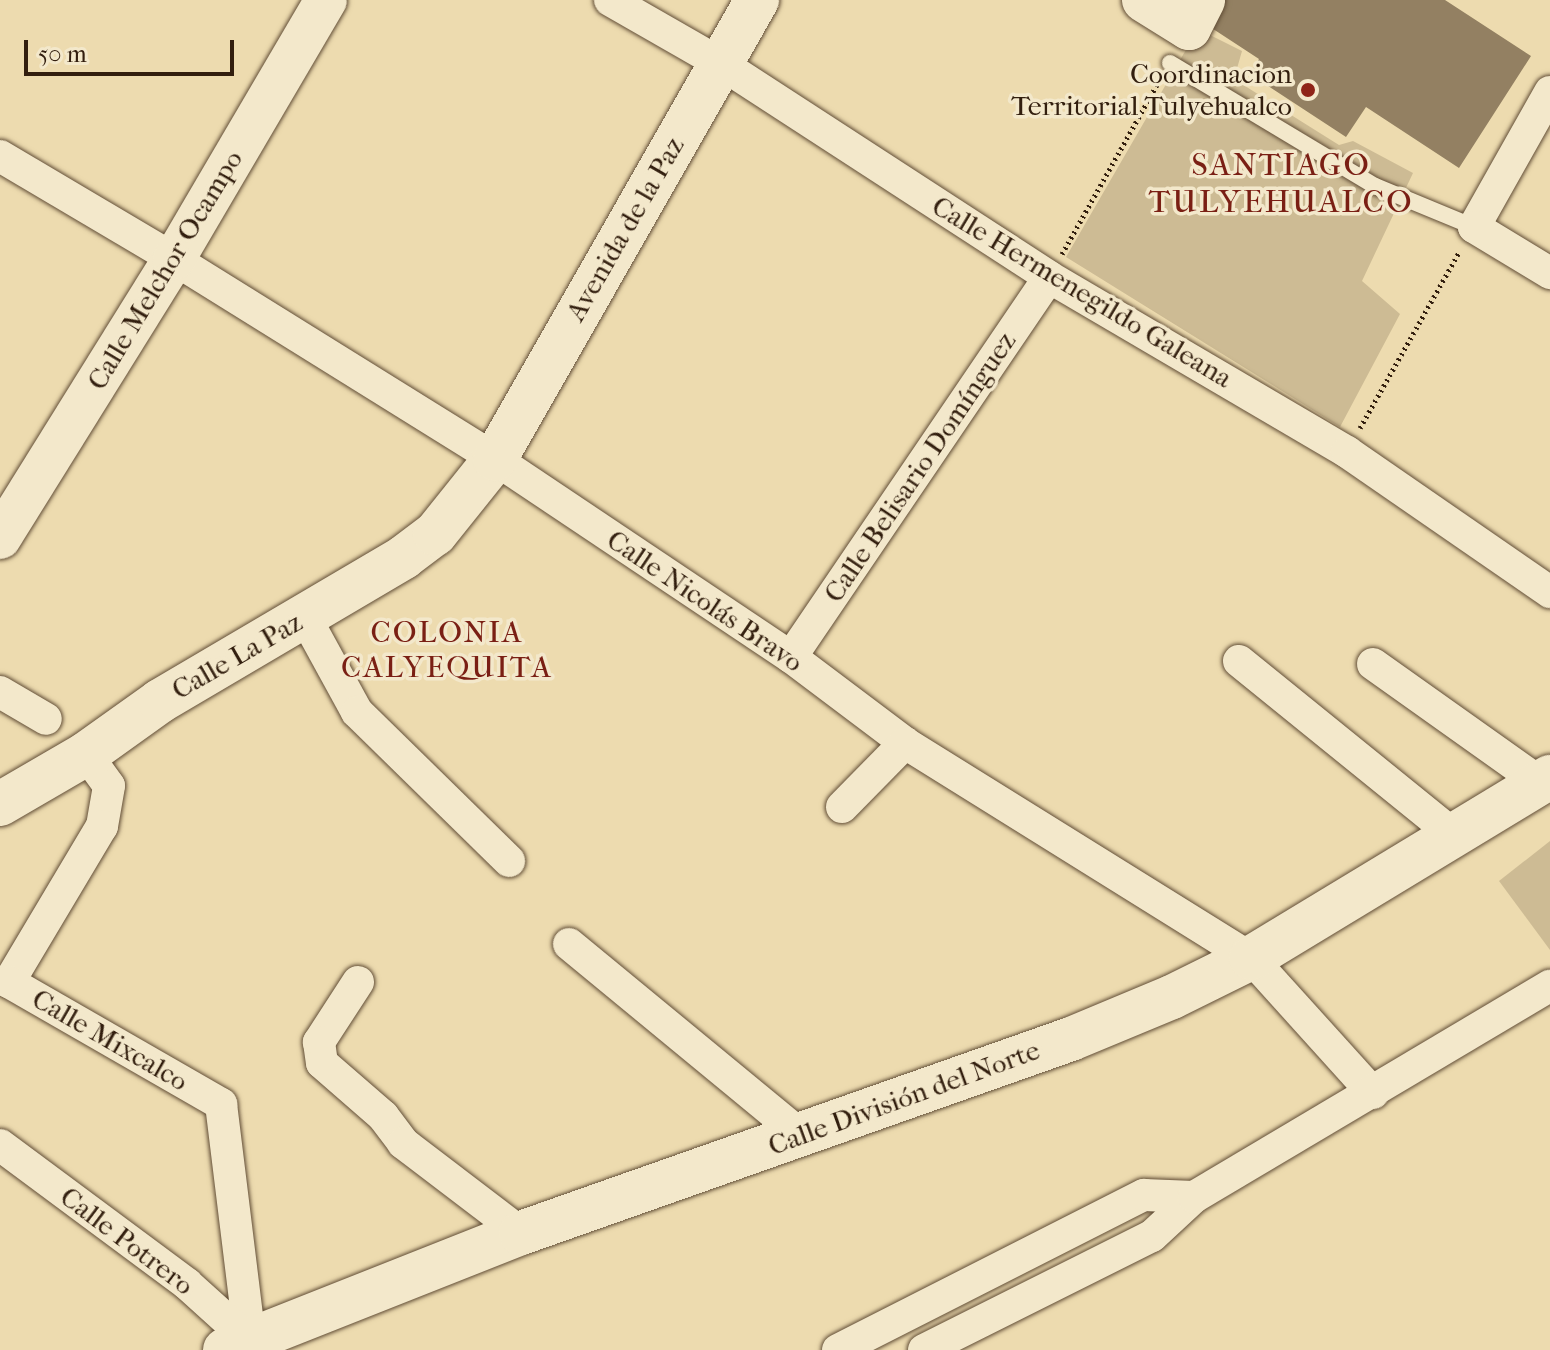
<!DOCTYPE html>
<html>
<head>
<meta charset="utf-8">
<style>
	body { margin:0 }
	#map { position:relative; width:1550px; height:1350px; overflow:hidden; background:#eddbaf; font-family:"IM FELL French Canon",serif }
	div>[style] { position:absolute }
	.green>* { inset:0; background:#cdbb94 }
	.building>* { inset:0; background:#938062 }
	.path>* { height:5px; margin-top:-2.5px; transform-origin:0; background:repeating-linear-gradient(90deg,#321e0e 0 2px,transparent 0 6px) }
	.roads { filter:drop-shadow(0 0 2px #614d36) drop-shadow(0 0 2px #614d36) }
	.service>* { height:16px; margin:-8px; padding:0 8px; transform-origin:8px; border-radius:8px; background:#f3e8cb }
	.minor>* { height:32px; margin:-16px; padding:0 16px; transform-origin:16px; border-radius:16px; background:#f3e8cb }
	.tertiary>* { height:42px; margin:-21px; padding:0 21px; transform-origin:21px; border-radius:21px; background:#f3e8cb }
	.secondary>* { height:44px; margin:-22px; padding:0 22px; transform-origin:22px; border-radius:22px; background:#f3e8cb }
	.dots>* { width:22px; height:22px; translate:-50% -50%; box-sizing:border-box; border:4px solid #f3e8cb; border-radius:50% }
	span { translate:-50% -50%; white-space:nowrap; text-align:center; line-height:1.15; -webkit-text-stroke:7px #f3e8cb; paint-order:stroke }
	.poi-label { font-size:28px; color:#321e0e }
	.right { translate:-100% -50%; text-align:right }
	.street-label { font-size:28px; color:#321e0e }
	.neighbourhood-label { font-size:30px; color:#7a1f14; letter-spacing:2px }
	.quarter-label { font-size:32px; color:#7a1f14; letter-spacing:2px }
	.scale { position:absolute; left:24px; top:40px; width:210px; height:36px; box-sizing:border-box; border:4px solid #321e0e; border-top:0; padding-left:10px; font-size:24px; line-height:28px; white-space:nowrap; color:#321e0e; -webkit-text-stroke:6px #f3e8cb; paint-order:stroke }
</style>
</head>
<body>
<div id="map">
	<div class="green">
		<i style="clip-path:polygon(1198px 29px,1242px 51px,1234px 79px,1339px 145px,1353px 141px,1413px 173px,1362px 281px,1400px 314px,1340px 427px,1066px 257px)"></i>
		<i style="clip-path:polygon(1550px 841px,1550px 950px,1499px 881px)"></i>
	</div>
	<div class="building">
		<i style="clip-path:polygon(1219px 0,1445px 0,1531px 56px,1459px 168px,1366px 107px,1346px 137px,1250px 74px,1259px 59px,1204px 23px)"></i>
	</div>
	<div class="path">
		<i style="left:1062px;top:254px;width:198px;rotate:-60.7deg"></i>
		<i style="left:1360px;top:428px;width:202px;rotate:-60.6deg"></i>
	</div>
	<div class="roads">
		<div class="service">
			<i style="left:1170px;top:63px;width:239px;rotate:31deg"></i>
			<i style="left:1375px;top:186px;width:107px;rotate:22.5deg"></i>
		</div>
		<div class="minor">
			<i style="left:610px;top:0;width:127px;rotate:29.8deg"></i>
			<i style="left:720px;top:63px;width:392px;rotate:33deg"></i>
			<i style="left:1049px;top:277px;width:346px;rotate:30.4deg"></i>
			<i style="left:1347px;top:452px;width:247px;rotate:34.6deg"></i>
			<i style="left:1550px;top:92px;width:155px;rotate:119.4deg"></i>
			<i style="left:1474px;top:227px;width:89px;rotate:31.2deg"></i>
			<i style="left:0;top:156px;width:202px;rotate:30.6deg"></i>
			<i style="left:174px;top:259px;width:378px;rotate:31.9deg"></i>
			<i style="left:495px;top:459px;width:356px;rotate:33.8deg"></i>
			<i style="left:791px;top:657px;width:143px;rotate:37deg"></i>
			<i style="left:905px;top:743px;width:407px;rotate:31.9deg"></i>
			<i style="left:1251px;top:958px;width:182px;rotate:47.9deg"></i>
			<i style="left:305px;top:617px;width:108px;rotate:61.3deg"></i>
			<i style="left:357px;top:712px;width:213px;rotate:44.4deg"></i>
			<i style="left:791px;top:657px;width:459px;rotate:-55.8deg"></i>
			<i style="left:1239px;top:661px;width:278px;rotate:39deg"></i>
			<i style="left:1373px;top:664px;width:207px;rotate:35.4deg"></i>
			<i style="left:0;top:692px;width:53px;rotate:30.4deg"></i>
			<i style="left:86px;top:754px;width:39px;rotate:54deg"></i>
			<i style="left:109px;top:786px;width:41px;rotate:99.9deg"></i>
			<i style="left:102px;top:826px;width:182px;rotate:120.8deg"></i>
			<i style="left:9px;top:982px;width:245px;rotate:29.9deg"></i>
			<i style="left:221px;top:1104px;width:239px;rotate:83deg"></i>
			<i style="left:250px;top:1341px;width:9px;rotate:103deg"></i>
			<i style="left:842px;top:807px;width:90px;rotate:-45.5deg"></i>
			<i style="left:569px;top:944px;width:301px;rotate:39.5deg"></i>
			<i style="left:358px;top:982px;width:72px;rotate:123deg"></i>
			<i style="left:319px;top:1042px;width:21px;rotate:82deg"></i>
			<i style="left:322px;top:1063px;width:81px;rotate:41deg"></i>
			<i style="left:383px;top:1116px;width:34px;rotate:53deg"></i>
			<i style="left:403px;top:1143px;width:148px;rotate:37.3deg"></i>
			<i style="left:0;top:1145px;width:233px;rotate:36.6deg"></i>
			<i style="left:187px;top:1284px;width:85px;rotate:42.1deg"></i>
			<i style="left:838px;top:1350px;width:343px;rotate:-26.9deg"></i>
			<i style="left:1144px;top:1195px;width:50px;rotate:2.3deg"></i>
			<i style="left:924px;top:1350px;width:255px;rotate:-26.6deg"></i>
			<i style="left:1152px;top:1236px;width:57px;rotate:-42.9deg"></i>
			<i style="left:1194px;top:1197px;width:414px;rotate:-30.7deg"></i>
		</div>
		<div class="tertiary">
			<i style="left:0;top:538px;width:329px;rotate:-58.1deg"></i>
			<i style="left:174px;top:259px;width:300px;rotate:-59.6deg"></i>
		</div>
		<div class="secondary">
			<i style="left:1144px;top:0;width:53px;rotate:31.9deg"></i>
			<i style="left:1189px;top:28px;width:31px;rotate:-63deg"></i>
			<i style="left:0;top:804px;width:99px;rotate:-30.2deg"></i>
			<i style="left:86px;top:754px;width:91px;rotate:-35.6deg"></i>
			<i style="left:160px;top:701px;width:283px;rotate:-30.5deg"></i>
			<i style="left:404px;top:557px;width:39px;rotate:-37deg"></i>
			<i style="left:435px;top:534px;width:96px;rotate:-51.3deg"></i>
			<i style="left:495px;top:459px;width:529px;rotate:-60.28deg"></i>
			<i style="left:225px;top:1350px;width:318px;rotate:-21.6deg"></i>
			<i style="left:521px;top:1233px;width:583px;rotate:-19.43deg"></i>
			<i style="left:1071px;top:1039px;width:109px;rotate:-22.6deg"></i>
			<i style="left:1172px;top:997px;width:88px;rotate:-26.3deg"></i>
			<i style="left:1251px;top:958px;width:350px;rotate:-31.2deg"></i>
		</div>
	</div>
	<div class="dots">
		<i style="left:1308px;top:90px;background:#8f2418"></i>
	</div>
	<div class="poi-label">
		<span class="right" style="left:1292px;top:90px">Coordinacion<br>Territorial Tulyehualco</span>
	</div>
	<div class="street-label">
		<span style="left:625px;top:229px;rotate:-60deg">Avenida de la Paz</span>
		<span style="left:165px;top:270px;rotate:-59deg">Calle Melchor Ocampo</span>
		<span style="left:1082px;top:292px;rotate:31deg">Calle Hermenegildo Galeana</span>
		<span style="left:920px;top:467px;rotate:-56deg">Calle Belisario Domínguez</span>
		<span style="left:705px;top:601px;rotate:34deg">Calle Nicolás Bravo</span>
		<span style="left:237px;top:656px;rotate:-30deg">Calle La Paz</span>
		<span style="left:110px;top:1040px;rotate:30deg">Calle Mixcalco</span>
		<span style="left:904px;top:1098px;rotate:-20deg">Calle División del Norte</span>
		<span style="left:127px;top:1241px;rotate:37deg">Calle Potrero</span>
	</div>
	<div class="neighbourhood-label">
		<span style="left:447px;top:650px">COLONIA<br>CALYEQUITA</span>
	</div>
	<div class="quarter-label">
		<span style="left:1281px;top:184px">SANTIAGO<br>TULYEHUALCO</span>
	</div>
	<div class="scale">50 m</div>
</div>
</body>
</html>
